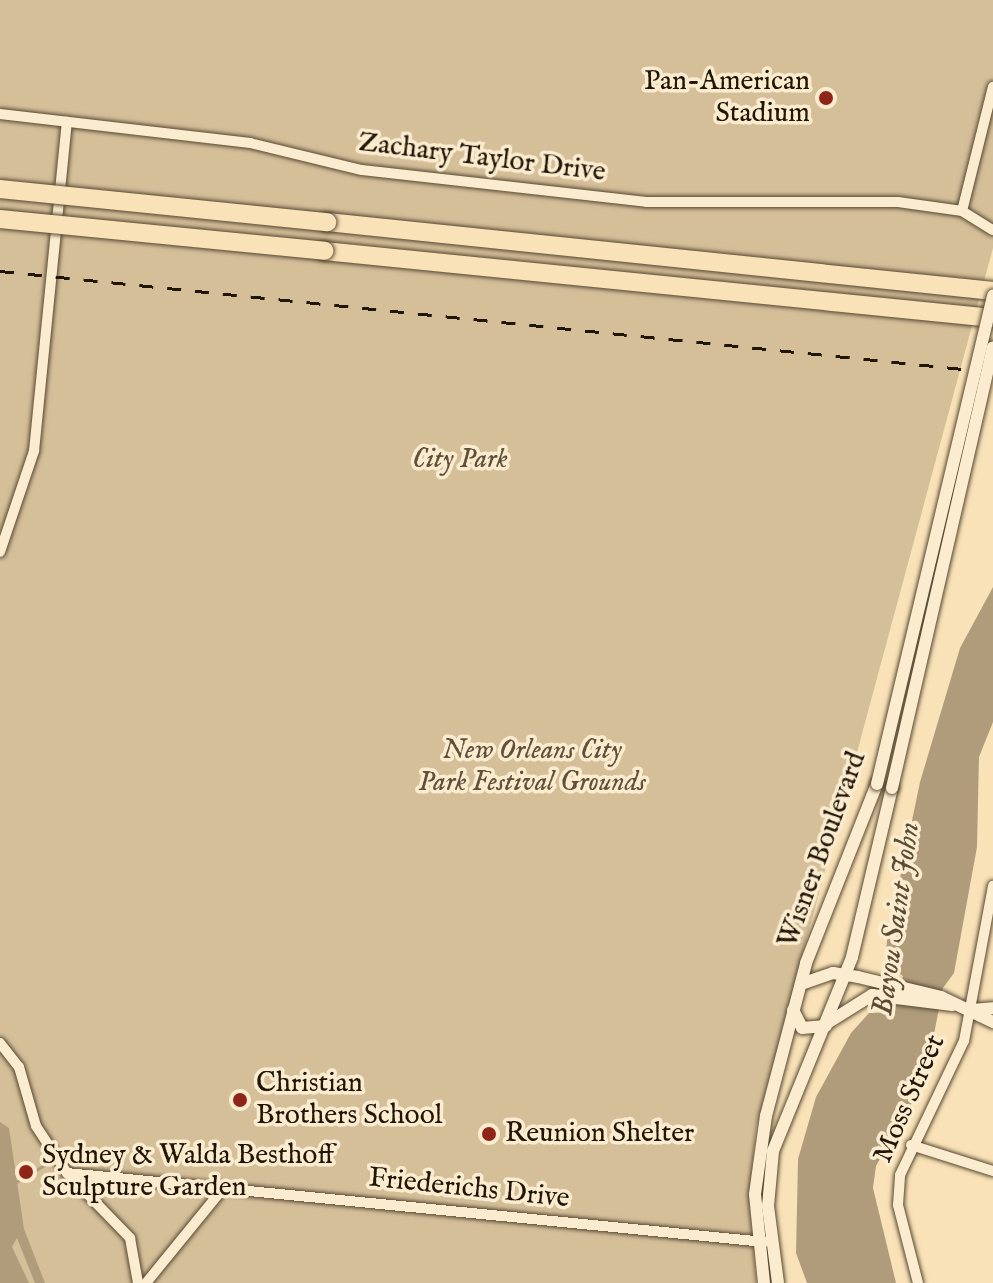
<!DOCTYPE html>
<html>
<head>
<meta charset="utf-8">
<style>
	body { margin:0 }
	#map { position:relative; width:993px; height:1283px; overflow:hidden; background:#f9e2b7; font-family:"IM FELL English",serif }
	div>[style] { position:absolute }
	.green>* { inset:0; background:#d4bf99 }
	.water>* { inset:0; background:#b09c7b }
	.stream>* { height:3px; margin:-1.5px; padding:0 1.5px; transform-origin:1.5px; border-radius:1.5px; background:#b09c7b }
	.roads { filter:drop-shadow(0 0 2px #574832) drop-shadow(0 0 2px #574832) }
	.minor>* { height:10px; margin:-5px; padding:0 5px; transform-origin:5px; border-radius:5px; background:#fbecd0 }
	.tertiary>* { height:12px; margin:-6px; padding:0 6px; transform-origin:6px; border-radius:6px; background:#fbecd0 }
	.motorway>* { height:18px; margin:-9px; padding:0 9px; transform-origin:9px; border-radius:9px; background:#f9e2b7 }
	.rail>* { height:3px; margin-top:-1.5px; transform-origin:0; background:repeating-linear-gradient(90deg,#211506 0 14px,transparent 0 28px) }
	.bridges { filter:drop-shadow(0 0 2px #574832) drop-shadow(0 0 2px #574832) }
	.tertiary-bridge>* { height:12px; margin:-6px; padding:0 6px; transform-origin:6px; border-radius:6px; background:#fbecd0 }
	.motorway-bridge>* { height:18px; margin:-9px; padding:0 9px; transform-origin:9px; border-radius:9px; background:#f9e2b7 }
	.dots>* { width:22px; height:22px; translate:-50% -50%; box-sizing:border-box; border:4px solid #fbecd0; border-radius:50% }
	span { translate:-50% -50%; white-space:nowrap; text-align:center; line-height:1.15; -webkit-text-stroke:7px #fbecd0; paint-order:stroke }
	.poi-label { font-size:28px; color:#211506 }
	.right { translate:-100% -50%; text-align:right }
	.left { translate:0 -50%; text-align:left }
	.street-label { font-size:28px; color:#211506 }
	.park-label { font-size:28px; color:#605039; font-style:italic }
	.water-label { font-size:30px; color:#5a4b35; font-style:italic }
</style>
</head>
<body>
<div id="map">
	<div class="green">
		<i style="clip-path:polygon(0 0,993px 0,993px 248px,756px 1127px,749px 1196px,756px 1283px,0 1283px)"></i>
	</div>
	<div class="water">
		<i style="clip-path:polygon(993px 587px,993px 722px,979px 757px,977px 847px,954px 973px,943px 988px,925px 1080px,876px 1166px,873px 1188px,896px 1283px,807px 1283px,796px 1253px,798px 1159px,816px 1097px,851px 1033px,869px 1013px,893px 1012px,903px 976px,885px 965px,887px 941px,920px 782px,960px 648px)"></i>
		<i style="clip-path:polygon(0 1122px,9px 1128px,24px 1229px,45px 1283px,35px 1283px,17px 1238px,12px 1247px,29px 1283px,0 1283px)"></i>
	</div>
	<div class="stream">
		<i style="left:16px;top:1182px;width:33px;rotate:-31deg"></i>
	</div>
	<div class="roads">
		<div class="minor">
			<i style="left:0;top:114px;width:252px;rotate:6.6deg"></i>
			<i style="left:250px;top:143px;width:115px;rotate:13.6deg"></i>
			<i style="left:362px;top:170px;width:286px;rotate:6.4deg"></i>
			<i style="left:646px;top:202px;width:252px"></i>
			<i style="left:898px;top:202px;width:65px;rotate:8deg"></i>
			<i style="left:962px;top:211px;width:36px;rotate:32deg"></i>
			<i style="left:962px;top:211px;width:128px;rotate:-76deg"></i>
			<i style="left:0;top:552px;width:107px;rotate:-71.4deg"></i>
			<i style="left:34px;top:451px;width:331px;rotate:-84.3deg"></i>
			<i style="left:0;top:1043px;width:31px;rotate:52deg"></i>
			<i style="left:19px;top:1067px;width:61px;rotate:73.9deg"></i>
			<i style="left:36px;top:1126px;width:56px;rotate:56.6deg"></i>
			<i style="left:67px;top:1173px;width:91px;rotate:45.9deg"></i>
			<i style="left:130px;top:1238px;width:46px;rotate:79.9deg"></i>
			<i style="left:911px;top:1145px;width:86px;rotate:17.6deg"></i>
			<i style="left:67px;top:1173px;width:701px;rotate:5.65deg"></i>
			<i style="left:146px;top:1283px;width:119px;rotate:-50.8deg"></i>
			<i style="left:918px;top:1283px;width:81px;rotate:-104.4deg"></i>
			<i style="left:898px;top:1205px;width:30px;rotate:-86deg"></i>
			<i style="left:900px;top:1175px;width:148px;rotate:-64.5deg"></i>
			<i style="left:964px;top:1041px;width:158px;rotate:-79.4deg"></i>
		</div>
		<div class="tertiary">
			<i style="left:801px;top:984px;width:34px;rotate:-19deg"></i>
			<i style="left:833px;top:973px;width:25px;rotate:9deg"></i>
			<i style="left:858px;top:977px;width:85px;rotate:13.5deg"></i>
			<i style="left:941px;top:997px;width:58px;rotate:25.7deg"></i>
			<i style="left:793px;top:1010px;width:20px;rotate:63deg"></i>
			<i style="left:802px;top:1028px;width:24px;rotate:-5deg"></i>
			<i style="left:972px;top:1010px;width:21px;rotate:-5deg"></i>
			<i style="left:829px;top:1022px;width:51px;rotate:-32.1deg"></i>
			<i style="left:872px;top:995px;width:81px;rotate:7.1deg"></i>
			<i style="left:764px;top:1283px;width:89px;rotate:-95.8deg"></i>
			<i style="left:755px;top:1194px;width:79px;rotate:-82deg"></i>
			<i style="left:766px;top:1116px;width:158px;rotate:-75.3deg"></i>
			<i style="left:806px;top:963px;width:193px;rotate:-68.4deg"></i>
			<i style="left:778px;top:1283px;width:78px;rotate:-97.4deg"></i>
			<i style="left:768px;top:1206px;width:55px;rotate:-84.8deg"></i>
			<i style="left:773px;top:1151px;width:209px;rotate:-67.8deg"></i>
			<i style="left:852px;top:957px;width:174px;rotate:-76.7deg"></i>
		</div>
		<div class="motorway">
			<i style="left:327px;top:222px;width:670px;rotate:5.91deg"></i>
			<i style="left:324px;top:251px;width:672px;rotate:5.72deg"></i>
		</div>
	</div>
	<div class="rail">
		<i style="left:0;top:271px;width:998px;rotate:5.81deg"></i>
	</div>
	<div class="bridges">
		<div class="tertiary-bridge">
			<i style="left:877px;top:784px;width:502px;rotate:-76.63deg"></i>
			<i style="left:892px;top:788px;width:452px;rotate:-77.1deg"></i>
		</div>
		<div class="motorway-bridge">
			<i style="left:0;top:189px;width:329px;rotate:5.8deg"></i>
			<i style="left:0;top:219px;width:326px;rotate:5.6deg"></i>
		</div>
	</div>
	<div class="dots">
		<i style="left:826px;top:98px;background:#8f2418"></i>
		<i style="left:240px;top:1100px;background:#8f2418"></i>
		<i style="left:489px;top:1134px;background:#8f2418"></i>
		<i style="left:26px;top:1172px;background:#8f2418"></i>
	</div>
	<div class="poi-label">
		<span class="right" style="left:810px;top:98px">Pan-American<br>Stadium</span>
		<span class="left" style="left:256px;top:1100px">Christian<br>Brothers School</span>
		<span class="left" style="left:505px;top:1134px">Reunion Shelter</span>
		<span class="left" style="left:42px;top:1172px">Sydney &amp; Walda Besthoff<br>Sculpture Garden</span>
	</div>
	<div class="street-label">
		<span style="left:482px;top:158px;rotate:7deg">Zachary Taylor Drive</span>
		<span style="left:823px;top:850px;rotate:-70deg">Wisner Boulevard</span>
		<span style="left:910px;top:1099px;rotate:-66deg">Moss Street</span>
		<span style="left:469px;top:1189px;rotate:6deg">Friederichs Drive</span>
	</div>
	<div class="park-label">
		<span style="left:460px;top:460px">City Park</span>
		<span style="left:532px;top:767px">New Orleans City<br>Park Festival Grounds</span>
	</div>
	<div class="water-label">
		<span style="left:897px;top:919px;rotate:-82deg">Bayou Saint John</span>
	</div>
</div>
</body>
</html>
